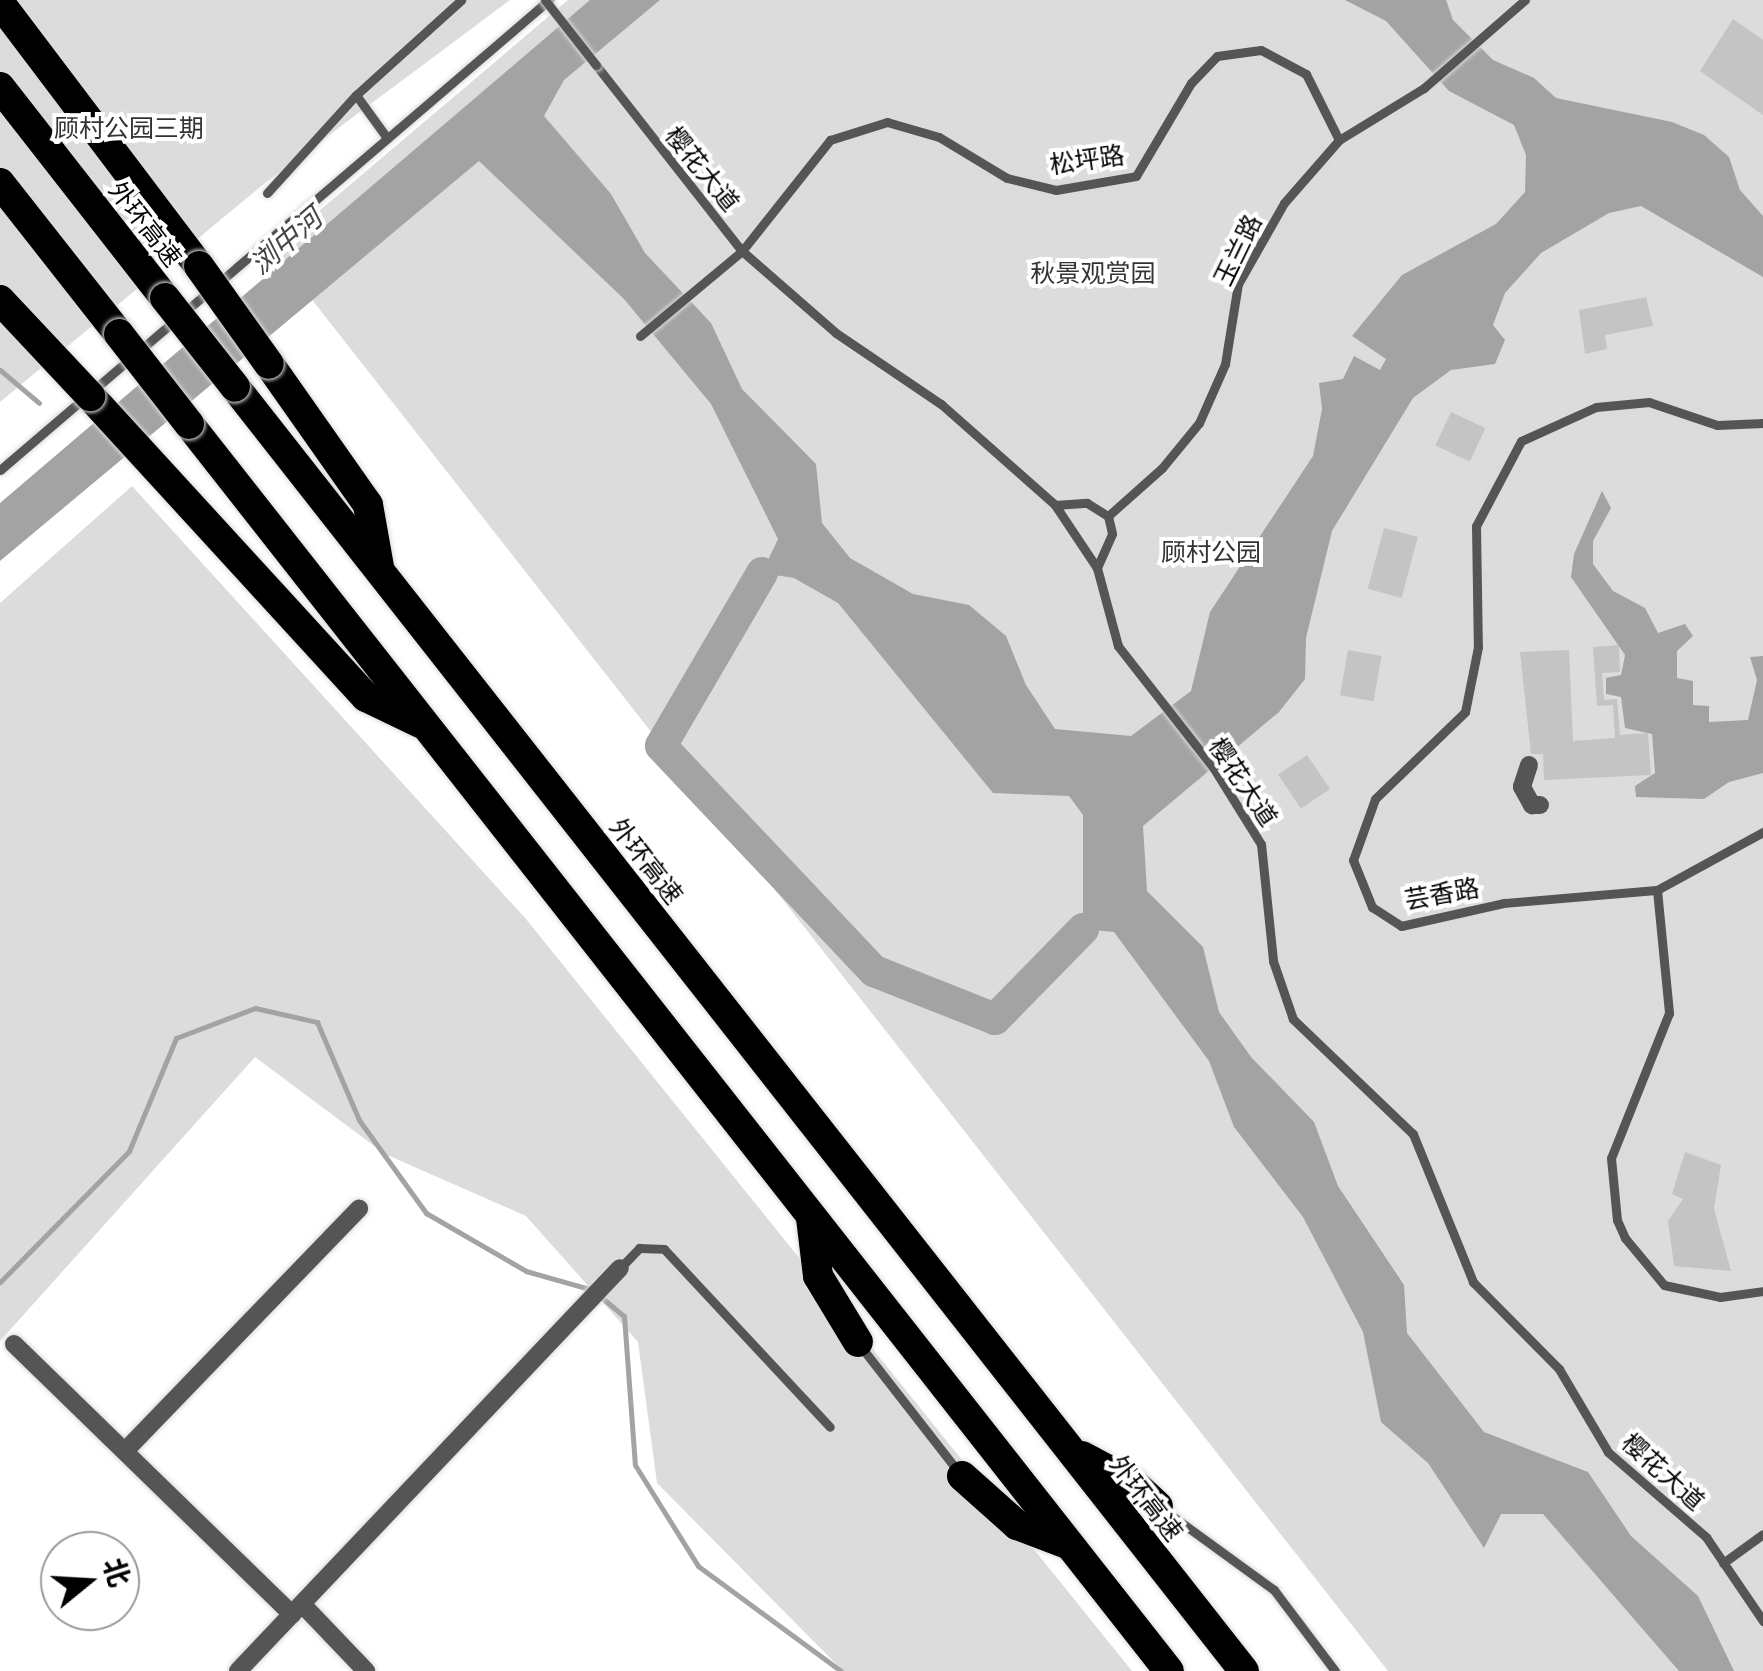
<!DOCTYPE html>
<html>
<head>
<meta charset="utf-8">
<style>
	body { margin:0 }
	#map { position:relative; width:1763px; height:1671px; overflow:hidden; background:#fff; font-family:Montserrat,"Noto Sans SC",sans-serif }
	div>[style] { position:absolute }
	.green>* { inset:0; background:#dcdcdc }
	.water>* { inset:0; background:#a3a3a3 }
	.stream>* { height:5px; margin:-2.5px; padding:0 2.5px; transform-origin:2.5px; border-radius:2.5px; background:#a3a3a3 }
	.river>* { height:32px; margin:-16px; padding:0 16px; transform-origin:16px; border-radius:16px; background:#a3a3a3 }
	.building>* { inset:0; background:#c4c4c4; transform-origin:0 0 }
	.roads { filter:drop-shadow(0 0 2px #dbdbdb) drop-shadow(0 0 2px #dbdbdb) }
	.lane>* { height:9px; margin:-4.5px; padding:0 4.5px; transform-origin:4.5px; border-radius:4.5px; background:#555 }
	.street>* { height:18px; margin:-9px; padding:0 9px; transform-origin:9px; border-radius:9px; background:#555 }
	.highway>* { height:30px; margin:-15px; padding:0 15px; transform-origin:15px; border-radius:15px; background:#000 }
	.bridges { filter:drop-shadow(0 0 2px #dbdbdb) drop-shadow(0 0 2px #dbdbdb) }
	.lane-bridge>* { height:9px; margin:-4.5px; padding:0 4.5px; transform-origin:4.5px; border-radius:4.5px; background:#555 }
	.highway-bridge>* { height:30px; margin:-15px; padding:0 15px; transform-origin:15px; border-radius:15px; background:#000 }
	span { translate:-50% -50%; white-space:nowrap; text-align:center; line-height:1.15; -webkit-text-stroke:8px #fff; paint-order:stroke }
	.park-label { font-size:25px; color:#333 }
	.street-label { font-size:25px; color:#000 }
	.water-label { font-size:28px; color:#444; font-style:italic }
	.north { position:absolute; left:40px; top:1531px; width:100px; height:100px; box-sizing:border-box; background:#fff; border:2px solid #999; border-radius:50%; rotate:72deg; font-size:28px; font-weight:700; line-height:40px; text-align:center; color:#000 }
	.north::after { content:''; display:block; margin:auto; width:35px; height:45px; background:#000; clip-path:polygon(50% 0,100% 100%,50% 72%,0 100%) }
</style>
</head>
<body>
<div id="map">
	<div class="green">
		<i style="clip-path:polygon(0 0,510px 0,270px 179px,0 402px)"></i>
		<i style="clip-path:polygon(568px 0,1763px 0,1763px 1671px,1388px 1671px,273px 250px)"></i>
		<i style="clip-path:polygon(132px 486px,526px 919px,1132px 1671px,843px 1671px,657px 1483px,638px 1342px,526px 1216px,385px 1154px,255px 1057px,0 1341px,0 603px)"></i>
	</div>
	<div class="water">
		<i style="clip-path:polygon(590px 0,660px 0,564px 80px,544px 116px,611px 194px,645px 253px,711px 323px,742px 389px,816px 464px,822px 523px,850px 558px,913px 594px,969px 605px,1006px 636px,1026px 685px,1055px 729px,1131px 736px,1191px 691px,1210px 612px,1313px 456px,1322px 409px,1319px 383px,1343px 379px,1354px 356px,1380px 370px,1386px 359px,1352px 336px,1402px 275px,1496px 224px,1525px 192px,1526px 155px,1514px 125px,1449px 91px,1386px 21px,1345px 0,1446px 0,1453px 20px,1493px 60px,1534px 78px,1556px 98px,1672px 122px,1704px 135px,1729px 157px,1740px 190px,1763px 216px,1763px 277px,1641px 206px,1609px 213px,1541px 253px,1505px 293px,1493px 325px,1505px 340px,1495px 364px,1451px 370px,1413px 398px,1332px 531px,1306px 638px,1305px 679px,1279px 712px,1143px 826px,1147px 891px,1203px 947px,1219px 1012px,1251px 1057px,1314px 1122px,1338px 1186px,1404px 1285px,1407px 1333px,1484px 1432px,1588px 1472px,1631px 1536px,1698px 1596px,1734px 1671px,1679px 1671px,1543px 1514px,1501px 1514px,1484px 1548px,1428px 1463px,1381px 1422px,1363px 1332px,1303px 1217px,1234px 1127px,1209px 1061px,1114px 932px,1083px 929px,1083px 815px,1069px 796px,993px 793px,838px 603px,794px 578px,762px 573px,778px 539px,711px 404px,624px 299px,479px 161px,0 561px,0 503px)"></i>
		<i style="clip-path:polygon(1602px 491px,1611px 508px,1593px 541px,1593px 564px,1613px 591px,1645px 608px,1658px 633px,1685px 624px,1693px 636px,1677px 651px,1677px 678px,1693px 681px,1693px 705px,1709px 706px,1709px 722px,1748px 720px,1757px 680px,1750px 657px,1763px 656px,1763px 773px,1729px 782px,1704px 799px,1636px 797px,1635px 786px,1655px 773px,1652px 734px,1625px 728px,1621px 697px,1606px 694px,1606px 678px,1621px 675px,1625px 655px,1571px 577px,1574px 554px)"></i>
	</div>
	<div class="stream">
		<i style="left:0;top:370px;width:51px;rotate:40.2deg"></i>
		<i style="left:0;top:1282px;width:184px;rotate:-45.4deg"></i>
		<i style="left:129px;top:1151px;width:122px;rotate:-67.4deg"></i>
		<i style="left:176px;top:1038px;width:85px;rotate:-20.8deg"></i>
		<i style="left:255px;top:1008px;width:64px;rotate:12.7deg"></i>
		<i style="left:317px;top:1022px;width:107px;rotate:66.8deg"></i>
		<i style="left:359px;top:1120px;width:115px;rotate:54.2deg"></i>
		<i style="left:426px;top:1213px;width:116px;rotate:30.1deg"></i>
		<i style="left:526px;top:1271px;width:70px;rotate:15.8deg"></i>
		<i style="left:601px;top:1297px;width:30px;rotate:40deg"></i>
		<i style="left:624px;top:1316px;width:149px;rotate:85.8deg"></i>
		<i style="left:635px;top:1465px;width:119px;rotate:58deg"></i>
		<i style="left:698px;top:1566px;width:177px;rotate:36.3deg"></i>
	</div>
	<div class="river">
		<i style="left:762px;top:573px;width:200px;rotate:120.3deg"></i>
		<i style="left:661px;top:746px;width:310px;rotate:46.6deg"></i>
		<i style="left:874px;top:971px;width:130px;rotate:21.6deg"></i>
		<i style="left:995px;top:1019px;width:126px;rotate:-45.6deg"></i>
	</div>
	<div class="building">
		<i style="clip-path:polygon(1733px 19px,1763px 40px,1763px 115px,1700px 71px)"></i>
		<i style="clip-path:polygon(1646px 297px,1653px 326px,1605px 335px,1607px 349px,1585px 354px,1579px 310px)"></i>
		<i style="left:1451px;top:412px;width:38px;height:37px;rotate:25deg"></i>
		<i style="left:1384px;top:528px;width:35px;height:63px;rotate:15deg"></i>
		<i style="clip-path:polygon(1619px 645px,1620px 672px,1602px 673px,1604px 700px,1617px 699px,1620px 735px,1648px 733px,1651px 775px,1544px 780px,1543px 754px,1531px 754px,1520px 652px,1569px 650px,1573px 741px,1615px 738px,1613px 705px,1597px 706px,1593px 647px)"></i>
		<i style="left:1348px;top:650px;width:34px;height:46px;rotate:10deg"></i>
		<i style="left:1307px;top:755px;width:41px;height:35px;rotate:56deg"></i>
		<i style="clip-path:polygon(1685px 1152px,1721px 1165px,1714px 1209px,1731px 1271px,1674px 1266px,1668px 1221px,1683px 1199px,1672px 1194px)"></i>
	</div>
	<div class="roads">
		<div class="lane">
			<i style="left:596px;top:65px;width:236px;rotate:51.9deg"></i>
			<i style="left:742px;top:251px;width:125px;rotate:41.1deg"></i>
			<i style="left:836px;top:333px;width:127px;rotate:34.1deg"></i>
			<i style="left:941px;top:404px;width:152px;rotate:41.5deg"></i>
			<i style="left:1055px;top:505px;width:32px;rotate:-4deg"></i>
			<i style="left:1087px;top:503px;width:25px;rotate:32deg"></i>
			<i style="left:1108px;top:516px;width:18px;rotate:77deg"></i>
			<i style="left:1112px;top:534px;width:37px;rotate:114deg"></i>
			<i style="left:1097px;top:568px;width:81px;rotate:74.9deg"></i>
			<i style="left:1118px;top:646px;width:154px;rotate:51.9deg"></i>
			<i style="left:1213px;top:767px;width:91px;rotate:58.1deg"></i>
			<i style="left:1261px;top:844px;width:118px;rotate:84.1deg"></i>
			<i style="left:1273px;top:961px;width:61px;rotate:71deg"></i>
			<i style="left:1293px;top:1019px;width:166px;rotate:43.8deg"></i>
			<i style="left:1413px;top:1134px;width:160px;rotate:67.9deg"></i>
			<i style="left:1473px;top:1282px;width:122px;rotate:45.3deg"></i>
			<i style="left:1559px;top:1369px;width:96px;rotate:59.4deg"></i>
			<i style="left:1608px;top:1452px;width:130px;rotate:40.9deg"></i>
			<i style="left:1706px;top:1537px;width:102px;rotate:55.8deg"></i>
			<i style="left:356px;top:95px;width:53px;rotate:54.2deg"></i>
			<i style="left:267px;top:193px;width:132px;rotate:-47.8deg"></i>
			<i style="left:356px;top:95px;width:142px;rotate:-42.1deg"></i>
			<i style="left:640px;top:336px;width:133px;rotate:-39.8deg"></i>
			<i style="left:742px;top:251px;width:142px;rotate:-51.6deg"></i>
			<i style="left:830px;top:140px;width:60px;rotate:-17.5deg"></i>
			<i style="left:887px;top:122px;width:54px;rotate:16.1deg"></i>
			<i style="left:939px;top:137px;width:79px;rotate:31.1deg"></i>
			<i style="left:1007px;top:178px;width:50px;rotate:13.8deg"></i>
			<i style="left:1056px;top:190px;width:81px;rotate:-9.9deg"></i>
			<i style="left:1136px;top:176px;width:108px;rotate:-59.4deg"></i>
			<i style="left:1191px;top:83px;width:37px;rotate:-46deg"></i>
			<i style="left:1217px;top:56px;width:44px;rotate:-7.8deg"></i>
			<i style="left:1261px;top:50px;width:51px;rotate:28.1deg"></i>
			<i style="left:1306px;top:74px;width:74px;rotate:63.4deg"></i>
			<i style="left:1763px;top:423px;width:46px;rotate:177.5deg"></i>
			<i style="left:1717px;top:425px;width:72px;rotate:-161.3deg"></i>
			<i style="left:1649px;top:402px;width:53px;rotate:174.6deg"></i>
			<i style="left:1596px;top:407px;width:82px;rotate:155.6deg"></i>
			<i style="left:1521px;top:441px;width:96px;rotate:117.9deg"></i>
			<i style="left:1476px;top:526px;width:121px;rotate:89.1deg"></i>
			<i style="left:1478px;top:647px;width:66px;rotate:101.3deg"></i>
			<i style="left:1465px;top:712px;width:125px;rotate:136deg"></i>
			<i style="left:1375px;top:799px;width:65px;rotate:109.8deg"></i>
			<i style="left:1353px;top:860px;width:51px;rotate:68deg"></i>
			<i style="left:1372px;top:907px;width:35px;rotate:33deg"></i>
			<i style="left:1401px;top:926px;width:106px;rotate:-12.6deg"></i>
			<i style="left:1504px;top:903px;width:154px;rotate:-4.9deg"></i>
			<i style="left:1657px;top:890px;width:124px;rotate:84.4deg"></i>
			<i style="left:1669px;top:1013px;width:156px;rotate:111.8deg"></i>
			<i style="left:1611px;top:1158px;width:62px;rotate:84.5deg"></i>
			<i style="left:1617px;top:1220px;width:20px;rotate:66deg"></i>
			<i style="left:1625px;top:1238px;width:61px;rotate:50.3deg"></i>
			<i style="left:1664px;top:1285px;width:57px;rotate:12.1deg"></i>
			<i style="left:1720px;top:1297px;width:43px;rotate:-7.9deg"></i>
			<i style="left:0;top:470px;width:723px;rotate:-40.57deg"></i>
			<i style="left:1055px;top:505px;width:76px;rotate:56.3deg"></i>
			<i style="left:1108px;top:516px;width:72px;rotate:-41.6deg"></i>
			<i style="left:1162px;top:468px;width:58px;rotate:-50.6deg"></i>
			<i style="left:1199px;top:423px;width:64px;rotate:-66.2deg"></i>
			<i style="left:1225px;top:364px;width:81px;rotate:-80.8deg"></i>
			<i style="left:1238px;top:284px;width:93px;rotate:-60.4deg"></i>
			<i style="left:1284px;top:203px;width:84px;rotate:-48.9deg"></i>
			<i style="left:1339px;top:140px;width:100px;rotate:-31.5deg"></i>
			<i style="left:1424px;top:88px;width:134px;rotate:-41.1deg"></i>
			<i style="left:1657px;top:890px;width:121px;rotate:-28.7deg"></i>
			<i style="left:620px;top:1268px;width:28px;rotate:-46deg"></i>
			<i style="left:639px;top:1248px;width:25px;rotate:2deg"></i>
			<i style="left:664px;top:1249px;width:243px;rotate:47deg"></i>
			<i style="left:862px;top:1348px;width:160px;rotate:52.1deg"></i>
			<i style="left:1164px;top:1510px;width:136px;rotate:36deg"></i>
			<i style="left:1274px;top:1590px;width:101px;rotate:53deg"></i>
			<i style="left:1723px;top:1563px;width:49px;rotate:-35.9deg"></i>
		</div>
		<div class="street">
			<i style="left:1529px;top:765px;width:23px;rotate:108deg"></i>
			<i style="left:1522px;top:787px;width:21px;rotate:61deg"></i>
			<i style="left:1532px;top:805px;width:8px"></i>
			<i style="left:14px;top:1344px;width:388px;rotate:44.2deg"></i>
			<i style="left:125px;top:1451px;width:337px;rotate:-46deg"></i>
			<i style="left:302px;top:1604px;width:93px;rotate:46.3deg"></i>
			<i style="left:238px;top:1671px;width:555px;rotate:-46.53deg"></i>
		</div>
		<div class="highway">
			<i style="left:0;top:3px;width:330px;rotate:52.9deg"></i>
			<i style="left:0;top:87px;width:268px;rotate:52deg"></i>
			<i style="left:0;top:183px;width:192px;rotate:51.8deg"></i>
			<i style="left:269px;top:364px;width:172px;rotate:54.9deg"></i>
			<i style="left:368px;top:505px;width:63px;rotate:79.9deg"></i>
			<i style="left:235px;top:387px;width:1633px;rotate:51.84deg"></i>
			<i style="left:90px;top:396px;width:408px;rotate:47.5deg"></i>
			<i style="left:366px;top:697px;width:60px;rotate:25.7deg"></i>
			<i style="left:189px;top:424px;width:1586px;rotate:51.84deg"></i>
			<i style="left:811px;top:1218px;width:58px;rotate:83.1deg"></i>
			<i style="left:818px;top:1276px;width:77px;rotate:58.8deg"></i>
			<i style="left:1082px;top:1456px;width:58px;rotate:27.9deg"></i>
			<i style="left:1133px;top:1483px;width:34px;rotate:43deg"></i>
			<i style="left:962px;top:1476px;width:74px;rotate:41.7deg"></i>
			<i style="left:1017px;top:1525px;width:53px;rotate:20.8deg"></i>
		</div>
	</div>
	<div class="bridges">
		<div class="lane-bridge">
			<i style="left:545px;top:0;width:83px;rotate:51.9deg"></i>
		</div>
		<div class="highway-bridge">
			<i style="left:199px;top:266px;width:120px;rotate:54.5deg"></i>
			<i style="left:165px;top:298px;width:113px;rotate:51.8deg"></i>
			<i style="left:0;top:300px;width:132px;rotate:46.8deg"></i>
			<i style="left:119px;top:334px;width:114px;rotate:52.1deg"></i>
		</div>
	</div>
	<div class="park-label">
		<span style="left:129px;top:128px">顾村公园三期</span>
		<span style="left:1093px;top:273px">秋景观赏园</span>
		<span style="left:1211px;top:552px">顾村公园</span>
	</div>
	<div class="street-label">
		<span style="left:1087px;top:160px;rotate:-8deg">松坪路</span>
		<span style="left:702px;top:169px;rotate:51deg">樱花大道</span>
		<span style="left:145px;top:224px;rotate:52deg">外环高速</span>
		<span style="left:1238px;top:250px;rotate:-64deg">玉兰路</span>
		<span style="left:1243px;top:782px;rotate:56deg">樱花大道</span>
		<span style="left:646px;top:861px;rotate:52deg">外环高速</span>
		<span style="left:1442px;top:894px;rotate:-10deg">芸香路</span>
		<span style="left:1663px;top:1472px;rotate:42deg">樱花大道</span>
		<span style="left:1146px;top:1498px;rotate:52deg">外环高速</span>
	</div>
	<div class="water-label">
		<span style="left:286px;top:241px;rotate:-41deg">浏中河</span>
	</div>
	<div class="north">北</div>
</div>
</body>
</html>
